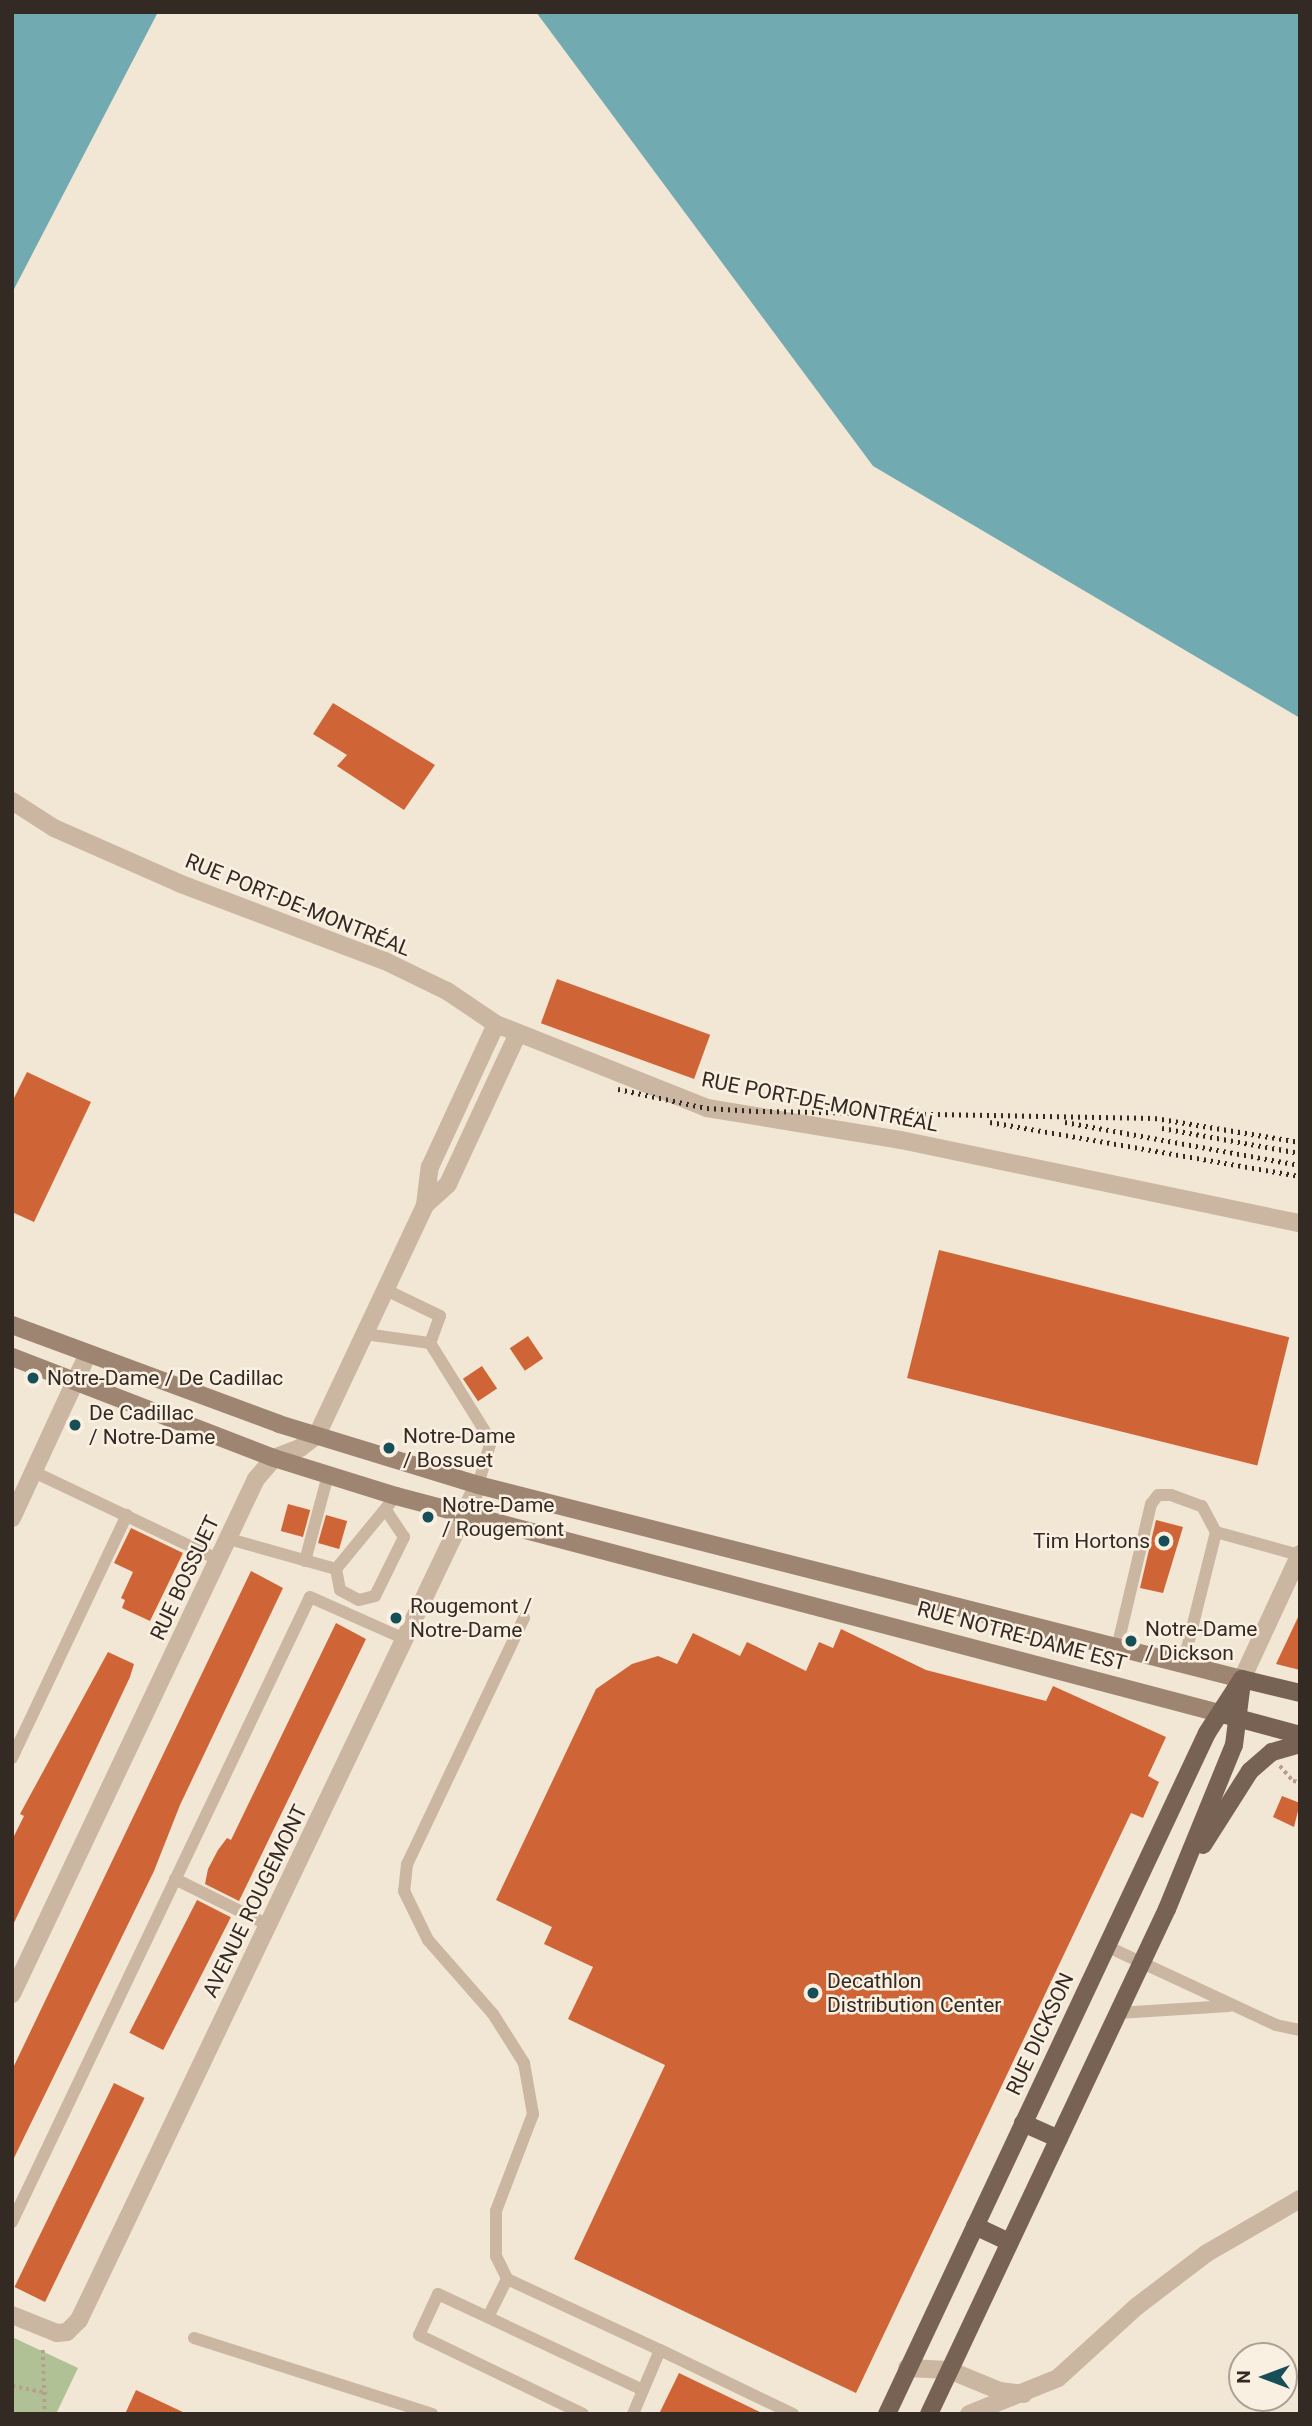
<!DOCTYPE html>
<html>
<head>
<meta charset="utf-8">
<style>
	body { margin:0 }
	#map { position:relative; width:1312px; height:2426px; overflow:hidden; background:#f2e6d5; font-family:Roboto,sans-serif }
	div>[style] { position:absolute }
	.green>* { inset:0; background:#b0c295 }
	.water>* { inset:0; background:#72aab1 }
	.building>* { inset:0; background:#cf6537; transform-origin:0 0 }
	.path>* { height:3.5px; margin-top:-1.75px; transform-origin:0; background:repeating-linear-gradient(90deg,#b6a08b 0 3.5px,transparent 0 7px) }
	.service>* { height:12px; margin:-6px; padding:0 6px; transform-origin:6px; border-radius:6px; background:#cab6a1 }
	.minor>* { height:18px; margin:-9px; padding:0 9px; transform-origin:9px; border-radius:9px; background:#cab6a1 }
	.tertiary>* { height:18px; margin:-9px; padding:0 9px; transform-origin:9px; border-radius:9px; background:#cab6a1 }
	.secondary>* { height:18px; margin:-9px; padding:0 9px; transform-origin:9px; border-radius:9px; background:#9e8572 }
	.primary>* { height:18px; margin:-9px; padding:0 9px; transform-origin:9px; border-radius:9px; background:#776254 }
	.rail>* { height:5px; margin-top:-2.5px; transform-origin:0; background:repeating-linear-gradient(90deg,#342a24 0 2px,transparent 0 7px) }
	.dots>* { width:19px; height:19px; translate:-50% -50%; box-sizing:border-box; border:4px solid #faf0e1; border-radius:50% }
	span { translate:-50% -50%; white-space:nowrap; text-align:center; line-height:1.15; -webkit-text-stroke:5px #faf0e1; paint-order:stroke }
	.street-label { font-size:21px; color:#342a24 }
	.poi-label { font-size:21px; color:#342a24 }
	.left { translate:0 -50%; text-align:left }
	.right { translate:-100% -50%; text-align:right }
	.frame { position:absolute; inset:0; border:14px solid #342a24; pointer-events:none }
	.north { position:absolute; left:1228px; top:2342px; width:70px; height:70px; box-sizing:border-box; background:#faf0e1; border:2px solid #aba195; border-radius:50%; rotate:270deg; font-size:19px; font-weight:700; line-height:28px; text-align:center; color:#342a24 }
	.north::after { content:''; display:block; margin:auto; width:24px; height:32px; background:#174f58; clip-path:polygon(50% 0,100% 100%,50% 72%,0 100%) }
</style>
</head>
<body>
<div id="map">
	<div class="green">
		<i style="clip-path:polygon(12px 2337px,78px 2368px,56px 2414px,12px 2414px)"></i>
	</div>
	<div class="water">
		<i style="clip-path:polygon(12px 12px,158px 12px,12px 293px)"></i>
		<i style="clip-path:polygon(536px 12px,1300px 12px,1300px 718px,873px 466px)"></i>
	</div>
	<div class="building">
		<i style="clip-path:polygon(333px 703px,435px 765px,404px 810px,337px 766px,347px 755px,313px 734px)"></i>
		<i style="left:557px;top:979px;width:163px;height:47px;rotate:20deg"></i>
		<i style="clip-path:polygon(27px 1072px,91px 1102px,34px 1222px,12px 1212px,12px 1102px)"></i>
		<i style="left:939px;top:1250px;width:361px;height:132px;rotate:14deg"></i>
		<i style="left:528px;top:1336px;width:27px;height:22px;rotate:56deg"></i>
		<i style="left:482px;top:1366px;width:27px;height:23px;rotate:56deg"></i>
		<i style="left:288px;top:1504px;width:23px;height:28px;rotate:15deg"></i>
		<i style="left:326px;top:1515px;width:22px;height:29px;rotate:16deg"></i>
		<i style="clip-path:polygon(1156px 1520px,1183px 1527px,1163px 1593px,1140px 1588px)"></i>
		<i style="clip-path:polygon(131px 1528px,183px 1553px,150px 1621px,122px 1608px,125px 1600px,121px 1598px,133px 1572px,114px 1563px)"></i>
		<i style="clip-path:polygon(251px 1571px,283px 1588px,180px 1805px,154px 1871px,12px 2162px,12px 2070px)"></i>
		<i style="clip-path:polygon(1300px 1613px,1300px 1670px,1276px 1664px)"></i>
		<i style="clip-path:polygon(336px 1623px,366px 1639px,239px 1901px,205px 1884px,208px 1869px,218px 1850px,227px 1838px,231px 1840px)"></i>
		<i style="clip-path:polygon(841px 1629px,926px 1670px,1046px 1701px,1053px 1686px,1166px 1737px,1148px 1776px,1159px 1782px,1143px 1818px,1131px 1813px,856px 2393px,574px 2259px,665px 2065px,568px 2019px,593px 1967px,544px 1944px,552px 1927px,496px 1900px,596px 1689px,632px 1664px,658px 1656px,677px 1664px,693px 1633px,740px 1656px,747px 1642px,806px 1671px,819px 1642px,833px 1648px)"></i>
		<i style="clip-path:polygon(108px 1652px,134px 1664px,130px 1677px,12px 1927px,12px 1840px,24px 1816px,20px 1814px)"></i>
		<i style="clip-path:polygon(1282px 1796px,1300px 1803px,1294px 1827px,1273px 1817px)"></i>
		<i style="left:197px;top:1900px;width:38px;height:149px;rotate:27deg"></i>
		<i style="left:114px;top:2083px;width:34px;height:227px;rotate:26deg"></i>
		<i style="clip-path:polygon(679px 2373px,764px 2414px,659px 2414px)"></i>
		<i style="clip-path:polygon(136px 2390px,187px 2414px,125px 2414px)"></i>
	</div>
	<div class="path">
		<i style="left:1280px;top:1766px;width:20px;rotate:49deg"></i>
		<i style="left:1293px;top:1781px;width:7px;rotate:8deg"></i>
		<i style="left:43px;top:2350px;width:64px;rotate:88.2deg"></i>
		<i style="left:12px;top:2386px;width:36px;rotate:11deg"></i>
	</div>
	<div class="service">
		<i style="left:386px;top:1290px;width:60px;rotate:25.7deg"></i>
		<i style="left:440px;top:1316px;width:29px;rotate:110deg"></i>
		<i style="left:365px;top:1334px;width:66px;rotate:7.9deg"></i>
		<i style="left:430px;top:1343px;width:115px;rotate:58.1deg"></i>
		<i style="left:491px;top:1441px;width:46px;rotate:106.5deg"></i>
		<i style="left:34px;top:1472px;width:205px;rotate:25.4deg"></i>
		<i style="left:1216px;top:1532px;width:86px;rotate:15.5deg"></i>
		<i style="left:229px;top:1539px;width:111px;rotate:15.7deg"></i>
		<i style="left:336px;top:1569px;width:94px;rotate:-50.6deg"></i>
		<i style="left:305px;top:1561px;width:89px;rotate:-75deg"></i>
		<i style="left:336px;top:1569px;width:21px;rotate:79deg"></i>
		<i style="left:340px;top:1590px;width:21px;rotate:28deg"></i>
		<i style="left:359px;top:1600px;width:16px;rotate:-14deg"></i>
		<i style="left:375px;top:1596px;width:66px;rotate:-63.8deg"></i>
		<i style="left:404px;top:1537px;width:32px;rotate:-124deg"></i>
		<i style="left:524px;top:1618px;width:272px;rotate:115.4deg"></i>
		<i style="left:407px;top:1864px;width:27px;rotate:96deg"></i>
		<i style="left:404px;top:1891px;width:55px;rotate:63.9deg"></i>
		<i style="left:428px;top:1940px;width:98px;rotate:48.7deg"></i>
		<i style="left:493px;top:2014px;width:58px;rotate:57.7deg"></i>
		<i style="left:524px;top:2063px;width:52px;rotate:80deg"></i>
		<i style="left:533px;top:2114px;width:104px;rotate:110.9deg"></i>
		<i style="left:496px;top:2211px;width:45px;rotate:90deg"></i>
		<i style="left:496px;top:2256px;width:25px;rotate:64deg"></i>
		<i style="left:507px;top:2279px;width:169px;rotate:24.9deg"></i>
		<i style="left:1117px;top:1648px;width:148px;rotate:-76.7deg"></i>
		<i style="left:1151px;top:1504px;width:11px;rotate:-52deg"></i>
		<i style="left:1158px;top:1495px;width:13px"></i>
		<i style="left:1171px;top:1495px;width:33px;rotate:20deg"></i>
		<i style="left:1202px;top:1506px;width:30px;rotate:62deg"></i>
		<i style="left:1216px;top:1532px;width:136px;rotate:104deg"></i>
		<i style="left:12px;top:1758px;width:269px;rotate:-64.7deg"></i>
		<i style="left:175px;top:1879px;width:104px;rotate:26.3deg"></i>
		<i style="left:1106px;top:1946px;width:187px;rotate:24.9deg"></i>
		<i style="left:1276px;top:2025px;width:25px;rotate:12deg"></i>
		<i style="left:1118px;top:2013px;width:111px;rotate:-3.6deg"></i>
		<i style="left:12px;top:2222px;width:692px;rotate:-64.51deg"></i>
		<i style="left:310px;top:1597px;width:104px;rotate:23.9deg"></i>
		<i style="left:488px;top:2317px;width:42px;rotate:-63.4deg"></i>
		<i style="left:194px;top:2338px;width:250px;rotate:17.7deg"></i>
		<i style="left:583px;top:2414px;width:182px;rotate:-154.3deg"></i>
		<i style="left:419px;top:2335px;width:45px;rotate:-65.1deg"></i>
		<i style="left:438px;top:2294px;width:226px;rotate:25.1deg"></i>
		<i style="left:633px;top:2414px;width:69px;rotate:-67.1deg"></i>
		<i style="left:660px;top:2350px;width:148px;rotate:25.7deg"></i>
	</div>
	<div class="minor">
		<i style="left:12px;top:801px;width:50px;rotate:32.7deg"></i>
		<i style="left:54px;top:828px;width:139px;rotate:23.8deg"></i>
		<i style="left:181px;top:884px;width:218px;rotate:20.7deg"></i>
		<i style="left:385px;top:961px;width:69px;rotate:25.8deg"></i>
		<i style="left:447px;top:991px;width:59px;rotate:34deg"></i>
		<i style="left:496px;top:1024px;width:227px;rotate:21.7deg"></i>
		<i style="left:707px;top:1108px;width:197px;rotate:9.4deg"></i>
		<i style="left:901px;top:1140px;width:408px;rotate:11.8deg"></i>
		<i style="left:425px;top:1205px;width:31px;rotate:-42deg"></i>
		<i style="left:448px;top:1184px;width:166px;rotate:-65.1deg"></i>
		<i style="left:1242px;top:1679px;width:138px;rotate:-65.1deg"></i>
		<i style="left:12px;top:1994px;width:570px;rotate:-64.65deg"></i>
		<i style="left:256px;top:1479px;width:28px;rotate:-49deg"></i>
		<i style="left:274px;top:1458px;width:28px;rotate:-21deg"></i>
		<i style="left:300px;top:1448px;width:21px;rotate:-37deg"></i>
		<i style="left:317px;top:1435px;width:254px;rotate:-64.8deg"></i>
		<i style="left:425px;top:1205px;width:38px;rotate:-83deg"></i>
		<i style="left:430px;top:1167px;width:157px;rotate:-65.2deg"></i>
		<i style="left:12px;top:2315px;width:48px;rotate:21.8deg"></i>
		<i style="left:57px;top:2333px;width:10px;rotate:-6deg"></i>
		<i style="left:67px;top:2332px;width:17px;rotate:-45deg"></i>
		<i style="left:79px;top:2320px;width:925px;rotate:-64.46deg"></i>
		<i style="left:907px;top:2368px;width:42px;rotate:2.7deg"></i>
		<i style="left:949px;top:2370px;width:55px;rotate:22.4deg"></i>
		<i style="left:1000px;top:2391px;width:24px;rotate:7deg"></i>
		<i style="left:969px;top:2414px;width:96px;rotate:-22deg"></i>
		<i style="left:1058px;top:2378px;width:105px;rotate:-42.3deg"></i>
		<i style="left:1136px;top:2307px;width:89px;rotate:-37.3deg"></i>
		<i style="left:1207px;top:2253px;width:108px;rotate:-30.1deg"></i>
	</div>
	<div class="tertiary">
		<i style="left:12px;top:1518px;width:179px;rotate:-65.2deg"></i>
	</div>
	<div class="secondary">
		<i style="left:12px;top:1325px;width:285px;rotate:20.3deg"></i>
		<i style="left:279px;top:1424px;width:208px;rotate:17deg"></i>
		<i style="left:478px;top:1485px;width:788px;rotate:14.25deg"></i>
		<i style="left:12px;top:1357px;width:281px;rotate:21.1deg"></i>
		<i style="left:274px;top:1458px;width:128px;rotate:17.3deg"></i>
		<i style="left:396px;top:1496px;width:851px;rotate:14.77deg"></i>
	</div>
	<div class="primary">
		<i style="left:1242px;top:1679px;width:60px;rotate:13.6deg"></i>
		<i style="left:1226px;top:1715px;width:77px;rotate:15.1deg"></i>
		<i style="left:1203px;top:1845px;width:88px;rotate:-57.6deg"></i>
		<i style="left:1250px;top:1771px;width:29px;rotate:-41deg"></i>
		<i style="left:1272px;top:1752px;width:29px;rotate:-16deg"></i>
		<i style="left:1023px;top:2123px;width:39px;rotate:24deg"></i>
		<i style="left:975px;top:2226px;width:38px;rotate:25deg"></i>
		<i style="left:887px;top:2414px;width:752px;rotate:-64.83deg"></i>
		<i style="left:1207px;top:1733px;width:64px;rotate:-57.1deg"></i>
		<i style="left:929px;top:2414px;width:558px;rotate:-64.77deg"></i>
		<i style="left:1167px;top:1909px;width:177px;rotate:-67.8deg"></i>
		<i style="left:1234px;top:1745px;width:64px;rotate:-82.8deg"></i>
	</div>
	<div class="rail">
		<i style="left:618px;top:1089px;width:91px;rotate:12.1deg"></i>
		<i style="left:707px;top:1108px;width:49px;rotate:3.5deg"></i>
		<i style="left:756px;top:1111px;width:399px;rotate:1deg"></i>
		<i style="left:1155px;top:1118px;width:147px;rotate:9.4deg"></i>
		<i style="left:990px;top:1122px;width:315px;rotate:9.9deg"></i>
		<i style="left:1065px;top:1122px;width:239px;rotate:10.4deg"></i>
		<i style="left:1162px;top:1128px;width:140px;rotate:10.3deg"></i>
	</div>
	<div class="dots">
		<i style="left:33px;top:1378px;background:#174f58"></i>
		<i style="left:75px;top:1425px;background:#174f58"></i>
		<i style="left:389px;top:1448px;background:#174f58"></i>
		<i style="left:428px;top:1517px;background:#174f58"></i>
		<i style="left:1164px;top:1541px;background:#174f58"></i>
		<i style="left:396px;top:1618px;background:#174f58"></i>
		<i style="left:1131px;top:1641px;background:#174f58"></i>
		<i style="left:813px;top:1993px;background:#174f58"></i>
	</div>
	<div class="street-label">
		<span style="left:298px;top:905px;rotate:22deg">RUE PORT-DE-MONTRÉAL</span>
		<span style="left:820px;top:1102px;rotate:11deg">RUE PORT-DE-MONTRÉAL</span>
		<span style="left:185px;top:1578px;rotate:-65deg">RUE BOSSUET</span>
		<span style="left:1022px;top:1636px;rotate:15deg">RUE NOTRE-DAME EST</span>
		<span style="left:255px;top:1901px;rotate:-64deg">AVENUE ROUGEMONT</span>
		<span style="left:1040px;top:2034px;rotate:-65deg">RUE DICKSON</span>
	</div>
	<div class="poi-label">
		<span class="left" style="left:47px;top:1378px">Notre-Dame / De Cadillac</span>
		<span class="left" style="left:89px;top:1425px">De Cadillac<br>/ Notre-Dame</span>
		<span class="left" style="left:403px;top:1448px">Notre-Dame<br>/ Bossuet</span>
		<span class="left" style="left:442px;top:1517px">Notre-Dame<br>/ Rougemont</span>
		<span class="right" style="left:1150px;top:1541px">Tim Hortons</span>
		<span class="left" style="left:410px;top:1618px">Rougemont /<br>Notre-Dame</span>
		<span class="left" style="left:1145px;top:1641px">Notre-Dame<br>/ Dickson</span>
		<span class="left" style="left:827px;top:1993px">Decathlon<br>Distribution Center</span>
	</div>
	<div class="frame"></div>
	<div class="north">N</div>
</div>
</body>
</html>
